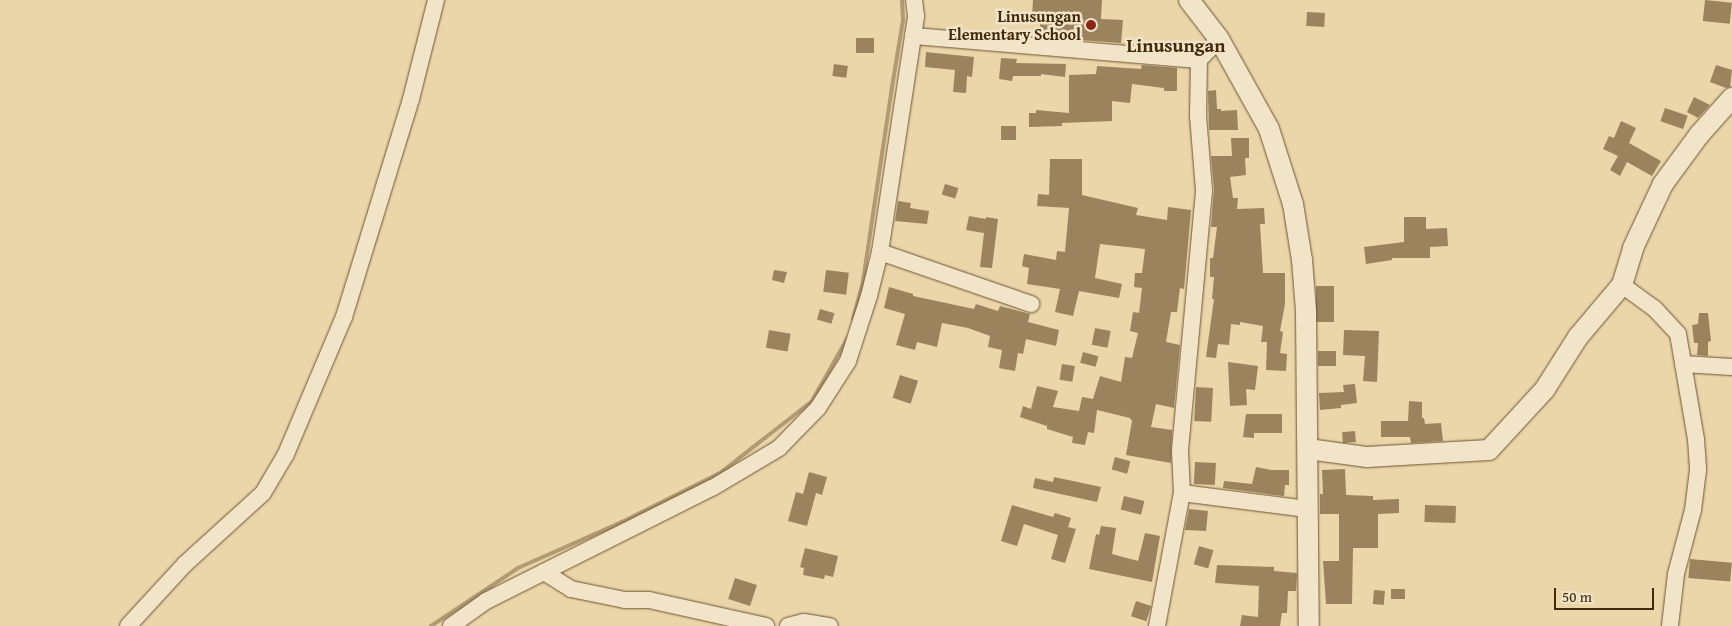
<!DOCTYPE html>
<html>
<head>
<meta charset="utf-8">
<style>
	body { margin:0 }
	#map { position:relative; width:1732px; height:626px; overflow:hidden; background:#ebd6aa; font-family:"Gentium Book Plus",serif }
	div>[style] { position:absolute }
	.stream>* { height:4px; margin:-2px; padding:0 2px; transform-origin:2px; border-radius:2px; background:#b29b73 }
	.building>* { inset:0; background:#9a835d; transform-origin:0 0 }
	.roads { filter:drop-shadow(0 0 1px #6c5431) drop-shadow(0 0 1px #6c5431) }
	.minor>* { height:16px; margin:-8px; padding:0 8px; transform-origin:8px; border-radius:8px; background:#f2e4c8 }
	.tertiary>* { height:20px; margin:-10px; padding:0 10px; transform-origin:10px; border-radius:10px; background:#f2e4c8 }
	.dots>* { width:14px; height:14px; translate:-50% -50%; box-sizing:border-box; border:2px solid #f2e4c8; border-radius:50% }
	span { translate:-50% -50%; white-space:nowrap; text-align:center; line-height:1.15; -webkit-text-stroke:5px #f2e4c8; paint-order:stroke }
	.poi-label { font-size:16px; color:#422909; font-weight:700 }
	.right { translate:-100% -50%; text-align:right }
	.quarter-label { font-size:19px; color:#422909; font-weight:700 }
	.scale { position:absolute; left:1554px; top:588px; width:100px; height:22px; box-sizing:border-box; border:2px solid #422909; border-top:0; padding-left:6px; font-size:15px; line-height:18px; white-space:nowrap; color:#422909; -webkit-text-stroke:4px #f2e4c8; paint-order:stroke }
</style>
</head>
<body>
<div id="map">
	<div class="stream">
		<i style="left:853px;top:319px;width:39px;rotate:-75deg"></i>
		<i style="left:863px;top:281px;width:202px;rotate:-81.5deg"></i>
		<i style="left:893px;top:81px;width:62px;rotate:-80.7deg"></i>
		<i style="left:903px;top:20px;width:20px;rotate:-93deg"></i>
		<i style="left:431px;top:626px;width:105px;rotate:-33.7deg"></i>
		<i style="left:518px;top:568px;width:114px;rotate:-23.9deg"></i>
		<i style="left:622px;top:522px;width:110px;rotate:-26.6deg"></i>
		<i style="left:720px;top:473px;width:117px;rotate:-38deg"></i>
		<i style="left:812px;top:401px;width:73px;rotate:-60.6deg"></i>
	</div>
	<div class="building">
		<i style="clip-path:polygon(1033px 0,1102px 0,1101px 19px,1123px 20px,1121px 43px,1040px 37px,1040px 17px,1032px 16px)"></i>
		<i style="left:1705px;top:0;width:27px;height:21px;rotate:6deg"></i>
		<i style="left:1307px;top:12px;width:18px;height:14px;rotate:3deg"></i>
		<i style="left:874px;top:38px;width:15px;height:18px;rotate:90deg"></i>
		<i style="clip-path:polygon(926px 52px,974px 57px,972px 77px,967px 76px,966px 93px,953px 92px,955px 70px,925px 67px)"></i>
		<i style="clip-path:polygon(1001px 58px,1017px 59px,1016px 63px,1066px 64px,1065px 77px,1041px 74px,1041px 76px,1013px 76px,1012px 81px,999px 79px)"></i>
		<i style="left:834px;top:64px;width:14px;height:12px;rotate:8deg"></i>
		<i style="clip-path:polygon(1142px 65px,1177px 68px,1177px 91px,1164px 91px,1164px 88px,1132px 84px,1130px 103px,1112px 101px,1112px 121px,1062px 123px,1062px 126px,1029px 127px,1029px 113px,1036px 113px,1036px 110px,1069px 113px,1069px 75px,1096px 74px,1097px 66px,1141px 69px)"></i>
		<i style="clip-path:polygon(1716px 65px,1732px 70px,1730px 87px,1726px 88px,1710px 82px)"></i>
		<i style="clip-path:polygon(1216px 90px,1217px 109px,1221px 109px,1221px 111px,1237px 110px,1238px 130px,1209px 130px,1208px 91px)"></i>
		<i style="clip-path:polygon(1694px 97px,1710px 105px,1698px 118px,1687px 112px)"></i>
		<i style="left:1665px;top:108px;width:24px;height:14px;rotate:19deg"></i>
		<i style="clip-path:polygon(1621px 121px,1636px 128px,1629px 143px,1661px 161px,1652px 176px,1627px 162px,1620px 176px,1610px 170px,1618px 156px,1603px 149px,1609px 136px,1614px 138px)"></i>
		<i style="left:1001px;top:126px;width:15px;height:14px"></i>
		<i style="clip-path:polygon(1231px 138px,1249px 138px,1249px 158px,1245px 158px,1246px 175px,1230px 177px,1233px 198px,1238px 198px,1237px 209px,1264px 208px,1265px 224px,1260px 224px,1263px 273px,1285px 273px,1285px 304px,1280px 331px,1283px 332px,1280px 353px,1287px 354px,1286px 371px,1266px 370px,1267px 342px,1261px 342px,1263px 326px,1240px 322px,1240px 325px,1231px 324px,1229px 345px,1218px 344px,1216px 358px,1206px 357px,1214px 299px,1212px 299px,1214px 277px,1210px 277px,1210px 258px,1213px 258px,1217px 227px,1211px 227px,1214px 189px,1211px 156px,1232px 156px)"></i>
		<i style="clip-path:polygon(1050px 159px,1082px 159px,1082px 195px,1138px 208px,1136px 215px,1167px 220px,1168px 207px,1191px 210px,1184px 289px,1180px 288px,1177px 312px,1171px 312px,1166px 342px,1180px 345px,1174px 408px,1156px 404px,1151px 427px,1172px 430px,1171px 463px,1126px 455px,1132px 421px,1130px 418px,1097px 410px,1094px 433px,1088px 432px,1085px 445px,1072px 443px,1073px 437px,1047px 429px,1047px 426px,1020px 417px,1023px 406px,1031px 409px,1037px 386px,1058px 391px,1053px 407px,1079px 411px,1082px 397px,1093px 399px,1100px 376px,1121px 382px,1125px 357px,1132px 358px,1138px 333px,1130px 331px,1133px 312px,1139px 313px,1142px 288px,1134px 287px,1135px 273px,1142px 273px,1145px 249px,1100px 244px,1095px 278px,1122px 284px,1119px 298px,1079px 291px,1073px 316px,1055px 312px,1060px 289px,1027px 284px,1029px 268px,1022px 266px,1024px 254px,1056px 260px,1057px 251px,1065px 252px,1069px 208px,1037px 206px,1038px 194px,1049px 195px)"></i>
		<i style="left:945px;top:184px;width:14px;height:11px;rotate:17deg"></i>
		<i style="clip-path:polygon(898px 201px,911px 203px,910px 208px,929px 211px,927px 224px,895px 221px)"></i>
		<i style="clip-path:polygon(969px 216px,986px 219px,986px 217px,998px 219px,992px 268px,980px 267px,984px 233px,966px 230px)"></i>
		<i style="clip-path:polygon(1404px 217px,1426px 217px,1426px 229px,1447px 228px,1448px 246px,1430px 247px,1430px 258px,1392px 258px,1392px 260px,1366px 264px,1364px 247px,1404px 242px)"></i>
		<i style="clip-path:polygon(774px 270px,787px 272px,784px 283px,772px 280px)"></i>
		<i style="left:826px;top:270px;width:23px;height:22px;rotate:7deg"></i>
		<i style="left:1316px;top:286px;width:18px;height:36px"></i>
		<i style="clip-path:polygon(889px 287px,913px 294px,913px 296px,974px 309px,976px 304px,998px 311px,1000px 306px,1030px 314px,1028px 322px,1059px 330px,1056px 346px,1026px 339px,1023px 354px,1018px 353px,1015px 371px,999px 368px,1002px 350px,988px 347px,990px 336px,968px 328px,942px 323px,937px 347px,917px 342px,915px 350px,896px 345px,905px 314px,884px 308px)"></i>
		<i style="left:820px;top:309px;width:15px;height:11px;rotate:16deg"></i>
		<i style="clip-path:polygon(1699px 313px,1708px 313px,1711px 341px,1708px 342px,1708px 356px,1697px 355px,1698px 343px,1694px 343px,1692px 325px,1698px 324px)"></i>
		<i style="left:1095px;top:328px;width:16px;height:17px;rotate:11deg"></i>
		<i style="left:769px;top:330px;width:22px;height:18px;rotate:10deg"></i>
		<i style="clip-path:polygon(1344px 330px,1379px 331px,1377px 382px,1363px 381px,1365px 356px,1343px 355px)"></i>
		<i style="left:1336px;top:351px;width:15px;height:18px;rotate:90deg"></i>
		<i style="left:1083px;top:352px;width:16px;height:11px;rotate:15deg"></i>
		<i style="clip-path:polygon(1228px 362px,1258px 366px,1255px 390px,1246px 389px,1247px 405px,1230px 406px)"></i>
		<i style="left:1062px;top:364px;width:13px;height:16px;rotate:9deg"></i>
		<i style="left:900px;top:375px;width:19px;height:24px;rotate:18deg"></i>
		<i style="clip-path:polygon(1355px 384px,1357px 403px,1341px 405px,1341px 408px,1320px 410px,1319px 393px,1344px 392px,1343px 385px)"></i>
		<i style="left:1196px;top:387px;width:17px;height:34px;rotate:3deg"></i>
		<i style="clip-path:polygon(1409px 401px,1422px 402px,1422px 418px,1424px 418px,1425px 424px,1441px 423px,1443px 441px,1411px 443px,1410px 437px,1381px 437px,1381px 421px,1408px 421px)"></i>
		<i style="clip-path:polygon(1246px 414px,1282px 414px,1282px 433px,1254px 433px,1254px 438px,1243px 437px)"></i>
		<i style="left:1355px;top:431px;width:11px;height:13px;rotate:85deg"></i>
		<i style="left:1115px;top:457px;width:16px;height:13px;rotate:15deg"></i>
		<i style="left:1195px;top:462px;width:21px;height:22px;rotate:3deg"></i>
		<i style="clip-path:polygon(1256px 467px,1271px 470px,1289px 470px,1289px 485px,1285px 485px,1284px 496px,1223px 488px,1224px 481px,1252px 484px)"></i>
		<i style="clip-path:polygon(1345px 469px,1346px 495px,1373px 496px,1373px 500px,1399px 499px,1399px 513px,1378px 514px,1378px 548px,1353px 548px,1352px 604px,1326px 604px,1323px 561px,1339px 561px,1339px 514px,1320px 514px,1320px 494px,1323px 494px,1322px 470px)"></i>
		<i style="clip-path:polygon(809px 472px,827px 477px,822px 495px,816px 493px,807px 526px,788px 521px,796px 492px,803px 494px)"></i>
		<i style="clip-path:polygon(1054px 477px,1101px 487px,1097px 502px,1033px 488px,1035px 478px,1053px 482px)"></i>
		<i style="left:1124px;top:496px;width:21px;height:14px;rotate:14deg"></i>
		<i style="clip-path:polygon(1012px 505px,1053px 517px,1055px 513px,1071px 518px,1068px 527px,1076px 529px,1065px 563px,1051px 559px,1058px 535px,1024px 524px,1017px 546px,1001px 541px)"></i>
		<i style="left:1425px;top:505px;width:31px;height:17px;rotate:2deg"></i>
		<i style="clip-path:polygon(1189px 509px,1208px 511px,1206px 531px,1185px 530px)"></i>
		<i style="clip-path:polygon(1101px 526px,1116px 528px,1112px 554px,1138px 561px,1145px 533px,1160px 536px,1152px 582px,1089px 569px,1096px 534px,1099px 535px)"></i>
		<i style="left:1199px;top:546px;width:15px;height:19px;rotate:16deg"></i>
		<i style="clip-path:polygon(805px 548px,838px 556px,833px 577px,825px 575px,824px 579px,803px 575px,804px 568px,800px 567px)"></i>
		<i style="left:1690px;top:559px;width:42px;height:19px;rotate:5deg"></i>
		<i style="clip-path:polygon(1217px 565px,1274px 567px,1274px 571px,1297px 573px,1296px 591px,1288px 591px,1287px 613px,1282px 613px,1280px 626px,1240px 626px,1242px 615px,1258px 617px,1259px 586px,1215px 583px)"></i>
		<i style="left:735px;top:578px;width:23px;height:22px;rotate:18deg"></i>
		<i style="left:1391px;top:589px;width:14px;height:10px"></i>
		<i style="left:1374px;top:590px;width:11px;height:14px;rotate:5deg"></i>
		<i style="left:1136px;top:601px;width:16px;height:16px;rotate:18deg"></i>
	</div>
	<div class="roads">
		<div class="minor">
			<i style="left:913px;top:36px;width:287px;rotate:4.8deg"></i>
			<i style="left:880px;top:252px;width:160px;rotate:19deg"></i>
			<i style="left:1622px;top:285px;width:39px;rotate:36deg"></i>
			<i style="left:1654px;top:308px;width:35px;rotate:47deg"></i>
			<i style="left:1678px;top:334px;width:107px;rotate:80.3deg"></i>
			<i style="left:1696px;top:439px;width:31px;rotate:86deg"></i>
			<i style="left:1698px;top:470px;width:40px;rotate:97.1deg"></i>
			<i style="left:1693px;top:510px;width:66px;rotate:104.9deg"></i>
			<i style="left:1676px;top:574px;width:52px;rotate:96.6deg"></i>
			<i style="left:1683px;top:364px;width:49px;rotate:3.5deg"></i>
			<i style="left:1182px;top:493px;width:126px;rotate:7.3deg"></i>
			<i style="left:544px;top:572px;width:32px;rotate:32deg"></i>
			<i style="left:571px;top:589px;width:55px;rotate:11.5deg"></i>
			<i style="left:625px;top:600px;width:24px"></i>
			<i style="left:649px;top:600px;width:120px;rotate:12.5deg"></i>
			<i style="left:128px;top:626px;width:84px;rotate:-47.4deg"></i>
			<i style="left:185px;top:564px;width:105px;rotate:-42.3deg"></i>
			<i style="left:263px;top:493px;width:45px;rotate:-59.5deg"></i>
			<i style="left:286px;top:454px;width:149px;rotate:-67.1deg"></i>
			<i style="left:344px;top:317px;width:228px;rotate:-72.9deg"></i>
			<i style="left:411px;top:99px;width:102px;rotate:-75.8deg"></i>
			<i style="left:451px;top:626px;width:43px;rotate:-35.5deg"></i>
			<i style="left:486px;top:601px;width:253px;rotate:-26.6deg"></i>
			<i style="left:712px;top:488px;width:78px;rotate:-30.8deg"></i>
			<i style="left:779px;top:448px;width:56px;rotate:-45.7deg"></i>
			<i style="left:818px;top:408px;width:56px;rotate:-57.4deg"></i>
			<i style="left:848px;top:361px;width:68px;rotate:-72.1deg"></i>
			<i style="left:869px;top:296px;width:45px;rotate:-76deg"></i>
			<i style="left:880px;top:252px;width:219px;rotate:-81.3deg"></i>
			<i style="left:913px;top:36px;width:20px;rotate:-81deg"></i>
			<i style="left:916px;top:16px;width:16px;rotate:-97deg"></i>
			<i style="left:788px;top:626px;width:16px;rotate:-14deg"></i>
			<i style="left:804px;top:622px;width:26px;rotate:9deg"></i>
			<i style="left:1157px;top:626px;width:135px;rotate:-79.4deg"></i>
			<i style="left:1182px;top:493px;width:43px;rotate:-92.7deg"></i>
			<i style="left:1180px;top:450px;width:261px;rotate:-84.7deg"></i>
			<i style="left:1204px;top:190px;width:74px;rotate:-94.6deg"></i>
			<i style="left:1198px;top:116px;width:56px;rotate:-89deg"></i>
			<i style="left:1199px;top:60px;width:29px;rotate:-46deg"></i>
		</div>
		<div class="tertiary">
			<i style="left:1189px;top:0;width:49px;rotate:52.4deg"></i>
			<i style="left:1219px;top:39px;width:103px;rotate:60.9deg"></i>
			<i style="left:1269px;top:129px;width:79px;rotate:72.3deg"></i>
			<i style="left:1293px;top:204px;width:57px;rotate:80.9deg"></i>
			<i style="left:1302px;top:260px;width:51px;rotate:85.5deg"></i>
			<i style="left:1306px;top:311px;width:315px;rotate:89.5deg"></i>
			<i style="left:1308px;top:449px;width:60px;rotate:7.7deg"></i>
			<i style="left:1367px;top:457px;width:122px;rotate:-3.3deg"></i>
			<i style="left:1489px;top:450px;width:83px;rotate:-47.4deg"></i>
			<i style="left:1545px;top:389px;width:62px;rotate:-57.6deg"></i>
			<i style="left:1578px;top:337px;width:68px;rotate:-49.8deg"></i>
			<i style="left:1622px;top:285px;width:39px;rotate:-73deg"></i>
			<i style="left:1633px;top:248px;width:71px;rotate:-64.9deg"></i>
			<i style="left:1663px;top:184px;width:61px;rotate:-53.7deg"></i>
			<i style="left:1699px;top:135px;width:50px;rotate:-48.3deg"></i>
		</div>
	</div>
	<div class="dots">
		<i style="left:1091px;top:25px;background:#8f2418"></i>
	</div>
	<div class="poi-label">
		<span class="right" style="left:1081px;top:25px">Linusungan<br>Elementary School</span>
	</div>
	<div class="quarter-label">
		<span style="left:1176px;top:46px">Linusungan</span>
	</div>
	<div class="scale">50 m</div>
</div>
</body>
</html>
